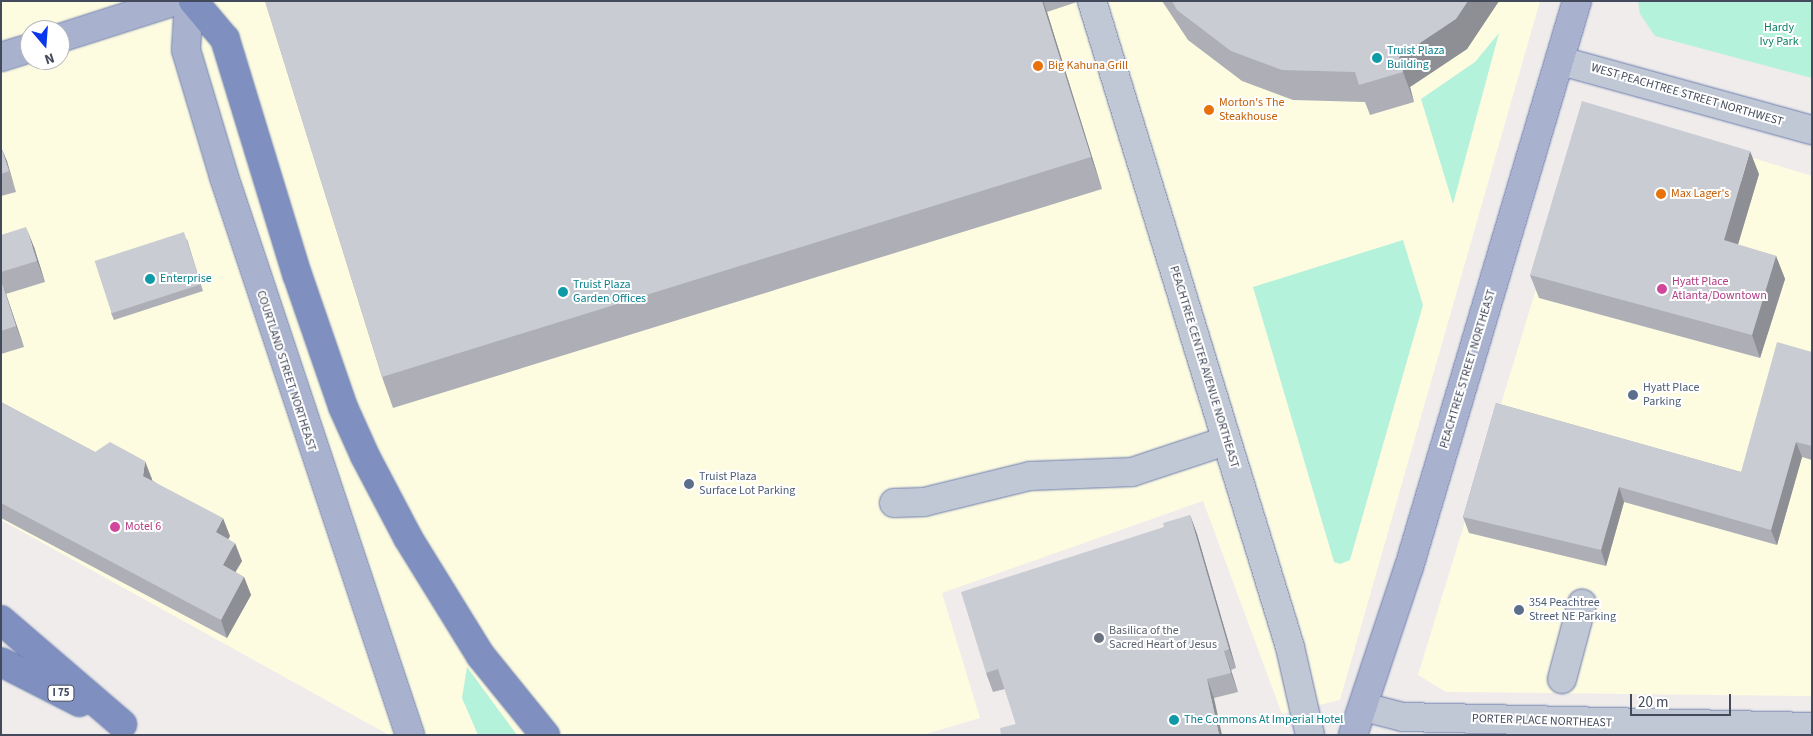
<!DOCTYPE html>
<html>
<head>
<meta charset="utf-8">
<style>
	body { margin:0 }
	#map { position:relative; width:1813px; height:736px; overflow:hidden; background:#efeceb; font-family:"Source Sans 3",sans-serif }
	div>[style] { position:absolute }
	.commercial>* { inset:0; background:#fdfce1 }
	.green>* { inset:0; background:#b4f2db }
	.roads { filter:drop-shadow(0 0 1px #697aac) drop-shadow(0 0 1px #697aac) }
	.minor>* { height:28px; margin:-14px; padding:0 14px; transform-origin:14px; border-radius:14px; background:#c0c7d5 }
	.major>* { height:28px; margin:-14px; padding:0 14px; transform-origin:14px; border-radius:14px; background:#a8b2ce }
	.highway>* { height:28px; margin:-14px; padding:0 14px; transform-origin:14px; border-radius:14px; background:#7e8fc0 }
	.wall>* { inset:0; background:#aeafb6 }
	.shaded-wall>* { inset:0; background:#8d8f94 }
	.building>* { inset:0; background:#caccd4; transform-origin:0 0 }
	.dots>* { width:14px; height:14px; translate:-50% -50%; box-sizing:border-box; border:2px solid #fff; border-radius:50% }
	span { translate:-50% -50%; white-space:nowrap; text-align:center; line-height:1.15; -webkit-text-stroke:4px #fff; paint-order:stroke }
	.shield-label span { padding:1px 4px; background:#fff; border:1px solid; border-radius:4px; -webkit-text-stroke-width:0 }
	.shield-label { font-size:11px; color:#434a5b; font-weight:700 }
	.park-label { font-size:12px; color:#0e8163 }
	.culture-label { font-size:12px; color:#0d838f }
	.left { translate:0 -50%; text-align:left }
	.food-label { font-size:12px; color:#c56008 }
	.street-label { font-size:12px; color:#434a5b }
	.hotel-label { font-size:12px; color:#b23c85 }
	.service-label { font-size:12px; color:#4e5e75 }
	.worship-label { font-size:12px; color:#5b616d }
	.frame { position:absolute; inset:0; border:2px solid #434a5b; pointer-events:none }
	.north { position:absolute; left:20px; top:20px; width:50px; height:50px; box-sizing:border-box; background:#fff; border:1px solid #b4b7bd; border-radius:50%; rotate:162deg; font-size:14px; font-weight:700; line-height:20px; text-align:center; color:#434a5b }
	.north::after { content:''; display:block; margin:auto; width:18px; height:22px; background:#0837ec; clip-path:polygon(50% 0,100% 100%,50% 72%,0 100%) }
	.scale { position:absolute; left:1630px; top:694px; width:101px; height:22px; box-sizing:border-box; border:2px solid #434a5b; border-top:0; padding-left:6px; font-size:15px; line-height:18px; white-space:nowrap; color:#434a5b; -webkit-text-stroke:4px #fff; paint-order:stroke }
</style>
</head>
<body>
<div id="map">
	<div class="commercial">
		<i style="clip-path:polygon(evenodd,1px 1px,1540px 1px,1340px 700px,1282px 714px,1203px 501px,942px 593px,980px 718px,923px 735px,389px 735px,1px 520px,1px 1px,30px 30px,60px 30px,60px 60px,30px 60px,30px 30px)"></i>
		<i style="clip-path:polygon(1604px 112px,1812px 176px,1812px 696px,1446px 692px,1418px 675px,1589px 116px)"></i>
	</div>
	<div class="green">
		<i style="clip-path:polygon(1638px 1px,1812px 1px,1812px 78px,1655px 36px,1640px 14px)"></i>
		<i style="clip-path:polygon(1499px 33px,1453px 204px,1421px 99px,1475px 62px)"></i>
		<i style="clip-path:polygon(1403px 240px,1423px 305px,1350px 560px,1340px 564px,1334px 562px,1253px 287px)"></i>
		<i style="clip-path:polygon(467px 667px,517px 735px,478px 735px,462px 698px)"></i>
	</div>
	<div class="roads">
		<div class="minor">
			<i style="left:1092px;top:1px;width:676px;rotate:72.96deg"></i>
			<i style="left:1290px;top:647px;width:90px;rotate:77.2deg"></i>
			<i style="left:1561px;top:61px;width:260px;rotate:15.4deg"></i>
			<i style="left:894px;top:503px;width:30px;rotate:-2deg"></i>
			<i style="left:924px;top:502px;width:109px;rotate:-13.8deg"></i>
			<i style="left:1030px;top:476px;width:102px;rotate:-2.2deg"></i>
			<i style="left:1132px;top:472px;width:99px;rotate:-18.3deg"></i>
			<i style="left:1562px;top:679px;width:78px;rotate:-75.1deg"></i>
			<i style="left:1364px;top:707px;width:40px;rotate:14.4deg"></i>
			<i style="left:1403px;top:717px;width:409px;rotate:1.4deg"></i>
		</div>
		<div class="major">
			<i style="left:189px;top:1px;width:49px;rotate:93.5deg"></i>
			<i style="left:186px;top:50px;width:133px;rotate:73.3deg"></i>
			<i style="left:224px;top:177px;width:588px;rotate:71.57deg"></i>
			<i style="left:60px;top:38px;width:122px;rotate:-17.7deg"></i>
			<i style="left:1px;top:57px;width:30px;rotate:-17deg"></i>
			<i style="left:1353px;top:735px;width:177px;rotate:-71.6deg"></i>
			<i style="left:1409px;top:567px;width:590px;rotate:-73.47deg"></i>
		</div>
		<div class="highway">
			<i style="left:193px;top:1px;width:50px;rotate:49.9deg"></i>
			<i style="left:225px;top:39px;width:246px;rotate:73deg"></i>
			<i style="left:297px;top:274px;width:141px;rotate:70.9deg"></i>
			<i style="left:343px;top:407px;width:54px;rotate:65.8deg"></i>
			<i style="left:365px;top:456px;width:93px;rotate:62.3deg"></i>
			<i style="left:408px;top:538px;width:139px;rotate:58.3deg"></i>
			<i style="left:481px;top:656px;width:102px;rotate:51deg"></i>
			<i style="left:1px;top:620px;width:160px;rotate:40.7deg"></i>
			<i style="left:1px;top:662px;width:88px;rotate:27.1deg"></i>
		</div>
	</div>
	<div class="wall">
		<i style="clip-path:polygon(265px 1px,1078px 1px,1077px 2px,1047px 12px,1102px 189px,393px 408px,382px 377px)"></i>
		<i style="clip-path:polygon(1162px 1px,1499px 1px,1467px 49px,1410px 87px,1414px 102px,1370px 115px,1365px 102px,1293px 100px,1242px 81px,1188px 40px)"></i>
		<i style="clip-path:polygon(1px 147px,16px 192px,1px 196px)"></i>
		<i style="clip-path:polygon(1759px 174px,1738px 245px,1776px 256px,1785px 279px,1760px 358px,1539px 298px,1530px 275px)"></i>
		<i style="clip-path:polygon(1px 235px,34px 247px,45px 282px,6px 294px,24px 347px,1px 354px)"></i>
		<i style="clip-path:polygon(187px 239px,203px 291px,114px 320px,111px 313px)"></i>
		<i style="clip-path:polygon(1812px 352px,1812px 460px,1802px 457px,1777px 545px,1624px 502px,1606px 566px,1469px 533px,1463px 517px,1496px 403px,1741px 472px)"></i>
		<i style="clip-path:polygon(1px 402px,95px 452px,152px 479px,152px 480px,230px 536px,228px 539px,242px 561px,235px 572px,244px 577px,251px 595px,227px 638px,1px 518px)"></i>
		<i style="clip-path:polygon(1190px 515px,1197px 534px,1236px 668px,1231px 670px,1238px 692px,1214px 698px,1016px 724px,1005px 689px,993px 692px,986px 673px,1164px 527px)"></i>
	</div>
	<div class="shaded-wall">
		<i style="clip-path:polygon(1042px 1px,1043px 1px,1047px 12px,1102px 189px,1091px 157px)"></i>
		<i style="clip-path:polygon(1468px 1px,1499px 1px,1467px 49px,1410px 87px,1414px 102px,1403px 72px,1399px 57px)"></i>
		<i style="clip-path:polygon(1px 147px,7px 161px,16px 192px)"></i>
		<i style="clip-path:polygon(1750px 151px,1759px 174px,1732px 264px,1724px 240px)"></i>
		<i style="clip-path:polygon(26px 227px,34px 247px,45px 282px,37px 261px)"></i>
		<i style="clip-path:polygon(1776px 256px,1785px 279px,1760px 358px,1752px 335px)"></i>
		<i style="clip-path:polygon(1px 280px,6px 294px,24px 347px,16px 326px)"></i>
		<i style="clip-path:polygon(1796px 442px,1802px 457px,1777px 545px,1771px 530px)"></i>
		<i style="clip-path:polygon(145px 461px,152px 479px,150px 494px,143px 476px)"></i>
		<i style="clip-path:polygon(1619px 487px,1624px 502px,1606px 566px,1601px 550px)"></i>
		<i style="clip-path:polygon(1190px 515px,1197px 534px,1236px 668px,1229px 649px)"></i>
		<i style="clip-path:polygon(223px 518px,230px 536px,222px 550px,216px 532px)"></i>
		<i style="clip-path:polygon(235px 543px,242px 561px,229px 583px,223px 565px)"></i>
		<i style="clip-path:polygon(244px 577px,251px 595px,227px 638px,221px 620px)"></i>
		<i style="clip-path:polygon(1224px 651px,1231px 670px,1238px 692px,1231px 673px)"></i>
		<i style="clip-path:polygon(1207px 679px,1214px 698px,1222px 735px,1219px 735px)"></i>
	</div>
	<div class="building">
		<i style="clip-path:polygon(265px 1px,1042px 1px,1091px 157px,382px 377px)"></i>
		<i style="clip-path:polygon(1172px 1px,1468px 1px,1456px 19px,1399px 57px,1403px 72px,1359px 85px,1355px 72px,1282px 70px,1231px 51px,1177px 10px)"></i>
		<i style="clip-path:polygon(1582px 101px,1750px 151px,1724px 240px,1776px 256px,1752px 335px,1530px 275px)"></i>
		<i style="clip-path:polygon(1px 147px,9px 171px,1px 174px)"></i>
		<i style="clip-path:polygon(26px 227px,37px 261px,1px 272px,1px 235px)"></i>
		<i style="left:184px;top:232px;width:55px;height:94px;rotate:72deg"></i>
		<i style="clip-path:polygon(1px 280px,16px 326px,1px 331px)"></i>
		<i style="clip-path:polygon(1777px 342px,1812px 352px,1812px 446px,1796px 442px,1771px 530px,1619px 487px,1601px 550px,1463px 517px,1496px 403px,1741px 472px)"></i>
		<i style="clip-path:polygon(1px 402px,95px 452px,110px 442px,145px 461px,143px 476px,223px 518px,216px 532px,235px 543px,223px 565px,244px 577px,221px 620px,1px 503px)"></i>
		<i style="clip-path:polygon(1190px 515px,1229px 649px,1224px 651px,1231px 673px,1207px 679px,1219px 735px,1001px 735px,1000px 728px,1016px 724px,998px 669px,986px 673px,961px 592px,1164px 527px,1163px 523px)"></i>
	</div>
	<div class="dots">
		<i style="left:1377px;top:58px;background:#0f9aa8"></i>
		<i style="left:1038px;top:66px;background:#e8710a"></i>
		<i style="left:1209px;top:110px;background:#e8710a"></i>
		<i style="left:1661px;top:194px;background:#e8710a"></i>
		<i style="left:150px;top:279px;background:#0f9aa8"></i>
		<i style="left:1662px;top:289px;background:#d1479c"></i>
		<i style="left:563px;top:292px;background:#0f9aa8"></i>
		<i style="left:1633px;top:395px;background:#5c6f8a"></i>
		<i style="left:689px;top:484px;background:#5c6f8a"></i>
		<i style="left:115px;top:527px;background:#d1479c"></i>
		<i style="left:1519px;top:610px;background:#5c6f8a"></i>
		<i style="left:1099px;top:638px;background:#6b7280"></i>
		<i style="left:1174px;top:720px;background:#0f9aa8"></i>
	</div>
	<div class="shield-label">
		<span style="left:61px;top:693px">I 75</span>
	</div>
	<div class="park-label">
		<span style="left:1779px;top:35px">Hardy<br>Ivy Park</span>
	</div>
	<div class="culture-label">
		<span class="left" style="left:1387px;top:58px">Truist Plaza<br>Building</span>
		<span class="left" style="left:160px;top:279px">Enterprise</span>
		<span class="left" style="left:573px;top:292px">Truist Plaza<br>Garden Offices</span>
		<span class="left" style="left:1184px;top:720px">The Commons At Imperial Hotel</span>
	</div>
	<div class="food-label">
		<span class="left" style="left:1048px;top:66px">Big Kahuna Grill</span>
		<span class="left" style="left:1219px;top:110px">Morton's The<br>Steakhouse</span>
		<span class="left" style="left:1671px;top:194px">Max Lager's</span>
	</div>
	<div class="street-label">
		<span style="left:1687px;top:95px;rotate:16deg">WEST PEACHTREE STREET NORTHWEST</span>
		<span style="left:1204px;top:367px;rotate:73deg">PEACHTREE CENTER AVENUE NORTHEAST</span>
		<span style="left:1468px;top:369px;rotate:-73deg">PEACHTREE STREET NORTHEAST</span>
		<span style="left:286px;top:371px;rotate:72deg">COURTLAND STREET NORTHEAST</span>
		<span style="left:1542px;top:721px;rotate:2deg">PORTER PLACE NORTHEAST</span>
	</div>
	<div class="hotel-label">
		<span class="left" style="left:1672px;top:289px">Hyatt Place<br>Atlanta/Downtown</span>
		<span class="left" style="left:125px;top:527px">Motel 6</span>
	</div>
	<div class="service-label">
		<span class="left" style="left:1643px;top:395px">Hyatt Place<br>Parking</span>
		<span class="left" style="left:699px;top:484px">Truist Plaza<br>Surface Lot Parking</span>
		<span class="left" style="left:1529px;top:610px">354 Peachtree<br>Street NE Parking</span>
	</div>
	<div class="worship-label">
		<span class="left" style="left:1109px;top:638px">Basilica of the<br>Sacred Heart of Jesus</span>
	</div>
	<div class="frame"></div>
	<div class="north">N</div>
	<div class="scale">20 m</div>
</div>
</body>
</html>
